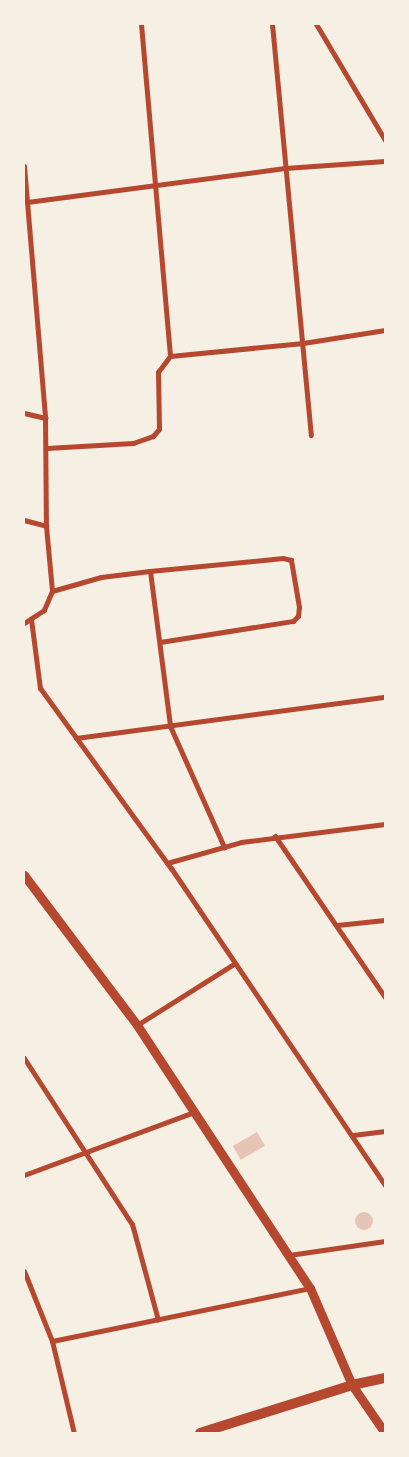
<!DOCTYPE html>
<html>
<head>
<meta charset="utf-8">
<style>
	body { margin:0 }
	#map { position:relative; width:409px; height:1457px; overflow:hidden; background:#f6efe4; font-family:"Space Grotesk",sans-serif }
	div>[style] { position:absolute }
	.building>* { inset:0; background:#e6c5b7; transform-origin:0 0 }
	.round { border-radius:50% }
	.minor>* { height:5px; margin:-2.5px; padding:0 2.5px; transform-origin:2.5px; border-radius:2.5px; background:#b5482f }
	.tertiary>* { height:9px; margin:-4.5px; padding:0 4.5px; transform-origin:4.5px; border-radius:4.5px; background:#b5482f }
	.secondary>* { height:10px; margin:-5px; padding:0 5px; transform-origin:5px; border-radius:5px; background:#b5482f }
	span { translate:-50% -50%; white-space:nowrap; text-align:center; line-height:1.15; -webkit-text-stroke:4px #f6efe4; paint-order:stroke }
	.frame { position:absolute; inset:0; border:25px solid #f6efe4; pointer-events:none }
</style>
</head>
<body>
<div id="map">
	<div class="building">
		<i style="left:257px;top:1132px;width:16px;height:28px;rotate:60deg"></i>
		<i class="round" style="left:355px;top:1212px;width:18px;height:18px"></i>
	</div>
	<div class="minor">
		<i style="left:141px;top:24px;width:333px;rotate:85deg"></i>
		<i style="left:272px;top:24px;width:413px;rotate:84.6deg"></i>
		<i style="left:316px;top:24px;width:135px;rotate:59.3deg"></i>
		<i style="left:24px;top:166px;width:253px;rotate:85.2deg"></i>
		<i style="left:45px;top:418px;width:108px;rotate:89.5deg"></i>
		<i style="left:46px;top:526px;width:65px;rotate:84.7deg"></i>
		<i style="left:52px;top:591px;width:21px;rotate:113deg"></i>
		<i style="left:44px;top:610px;width:24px;rotate:147deg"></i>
		<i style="left:27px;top:202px;width:260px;rotate:-7.5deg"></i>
		<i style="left:285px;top:168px;width:100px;rotate:-4deg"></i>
		<i style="left:24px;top:413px;width:22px;rotate:13deg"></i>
		<i style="left:47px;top:448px;width:86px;rotate:-3.3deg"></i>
		<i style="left:133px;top:443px;width:21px;rotate:-19deg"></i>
		<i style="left:153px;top:436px;width:9px;rotate:-49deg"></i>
		<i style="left:159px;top:429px;width:57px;rotate:-91deg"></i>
		<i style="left:158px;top:372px;width:20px;rotate:-53deg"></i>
		<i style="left:170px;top:356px;width:134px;rotate:-5.6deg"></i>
		<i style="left:303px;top:343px;width:83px;rotate:-9deg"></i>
		<i style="left:24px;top:520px;width:23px;rotate:15deg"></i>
		<i style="left:52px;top:591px;width:51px;rotate:-15.9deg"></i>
		<i style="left:101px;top:577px;width:49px;rotate:-7deg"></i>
		<i style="left:31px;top:619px;width:70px;rotate:82.6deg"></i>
		<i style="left:40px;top:688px;width:223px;rotate:54deg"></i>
		<i style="left:171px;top:868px;width:382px;rotate:56deg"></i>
		<i style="left:160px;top:642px;width:135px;rotate:-9deg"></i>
		<i style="left:293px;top:621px;width:7px;rotate:-45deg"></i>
		<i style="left:298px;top:616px;width:9px;rotate:-84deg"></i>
		<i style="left:299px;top:607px;width:48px;rotate:-99.7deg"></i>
		<i style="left:291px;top:560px;width:8px;rotate:-166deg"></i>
		<i style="left:283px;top:558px;width:134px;rotate:174.4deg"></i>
		<i style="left:150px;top:571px;width:156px;rotate:82.6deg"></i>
		<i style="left:170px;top:726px;width:133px;rotate:65.9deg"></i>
		<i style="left:76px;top:738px;width:312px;rotate:-7.6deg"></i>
		<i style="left:275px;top:836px;width:195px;rotate:55.7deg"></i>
		<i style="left:167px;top:863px;width:77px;rotate:-15.8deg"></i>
		<i style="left:241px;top:842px;width:145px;rotate:-7.1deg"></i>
		<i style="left:337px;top:925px;width:48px;rotate:-5.9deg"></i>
		<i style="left:137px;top:1025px;width:116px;rotate:-32.3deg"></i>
		<i style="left:24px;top:1058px;width:198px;rotate:57deg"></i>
		<i style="left:132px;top:1224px;width:99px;rotate:74.8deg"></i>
		<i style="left:353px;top:1135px;width:32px;rotate:-7deg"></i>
		<i style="left:24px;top:1175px;width:181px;rotate:-20.3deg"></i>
		<i style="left:289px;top:1255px;width:97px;rotate:-8.3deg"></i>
		<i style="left:24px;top:1271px;width:75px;rotate:68.2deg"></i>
		<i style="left:52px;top:1341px;width:95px;rotate:76.6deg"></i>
		<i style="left:52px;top:1341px;width:263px;rotate:-11.6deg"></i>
	</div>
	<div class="tertiary">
		<i style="left:24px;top:875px;width:188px;rotate:53deg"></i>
		<i style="left:137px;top:1025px;width:315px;rotate:56.7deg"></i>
		<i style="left:310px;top:1288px;width:106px;rotate:66.6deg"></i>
		<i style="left:352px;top:1385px;width:58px;rotate:55.5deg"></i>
	</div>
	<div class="secondary">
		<i style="left:200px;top:1433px;width:159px;rotate:-17.5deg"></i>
		<i style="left:352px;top:1385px;width:34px;rotate:-12deg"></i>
	</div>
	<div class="frame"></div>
</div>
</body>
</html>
